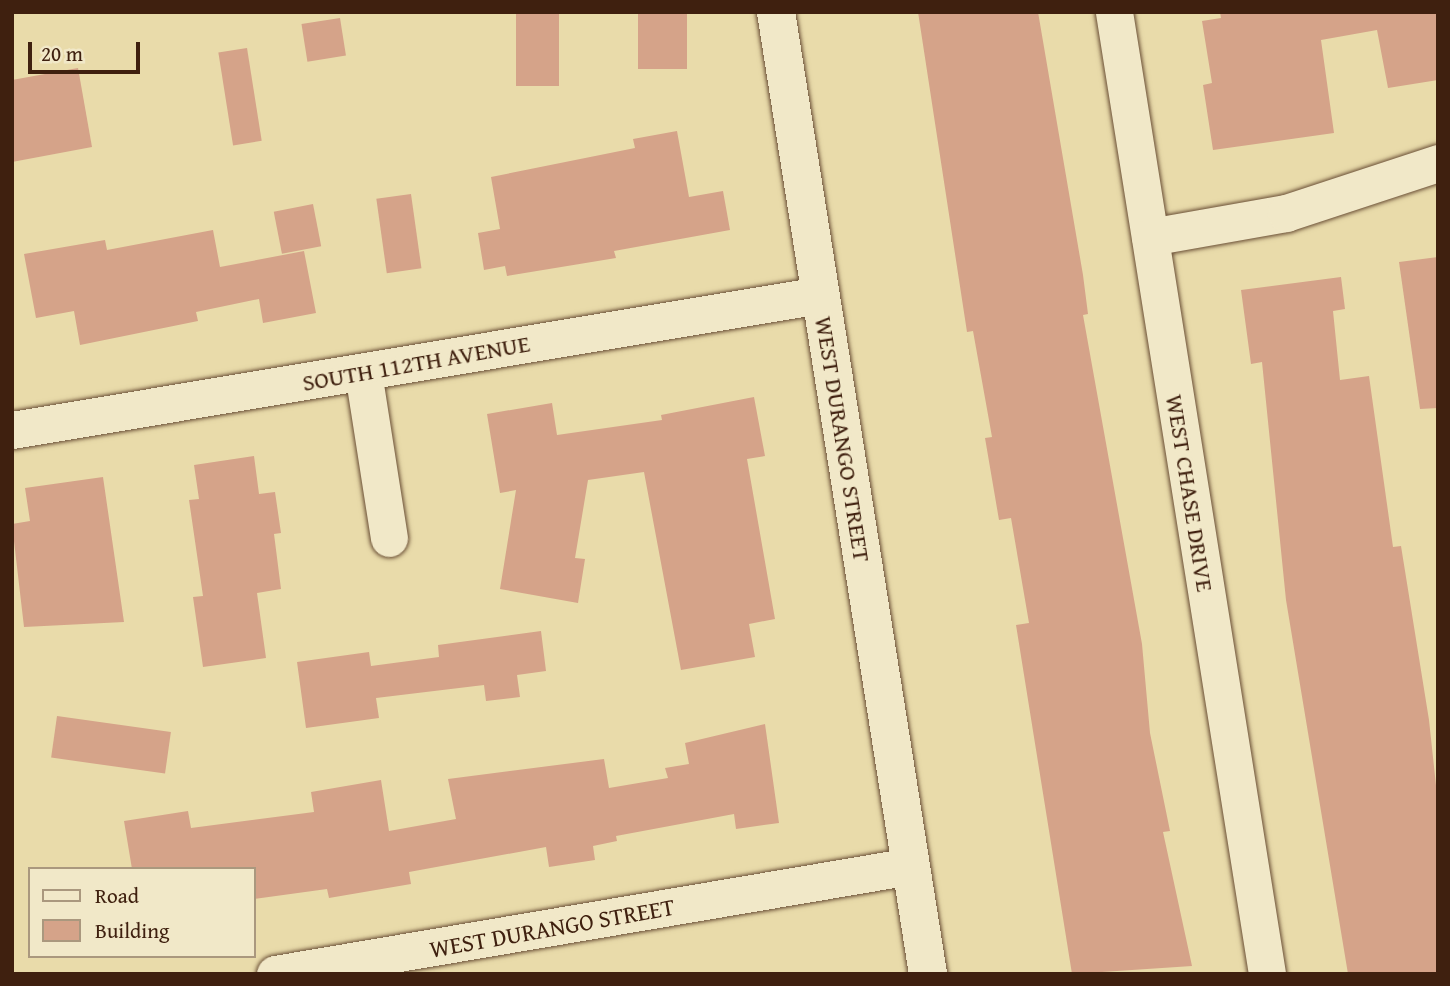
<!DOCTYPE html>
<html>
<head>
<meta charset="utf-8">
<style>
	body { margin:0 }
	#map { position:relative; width:1450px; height:986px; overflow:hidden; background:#e9dbaa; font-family:"Gentium Book Plus",serif }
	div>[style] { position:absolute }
	.building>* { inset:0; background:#d5a389; transform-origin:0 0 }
	.roads { filter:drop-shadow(0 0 2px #6a4f36) drop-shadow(0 0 2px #6a4f36) }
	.minor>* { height:37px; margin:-18.5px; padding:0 18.5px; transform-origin:18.5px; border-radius:18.5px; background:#f1e8c8 }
	.tertiary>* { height:38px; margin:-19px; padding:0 19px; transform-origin:19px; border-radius:19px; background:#f1e8c8 }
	span { translate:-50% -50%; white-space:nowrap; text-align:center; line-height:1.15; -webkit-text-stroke:5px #f1e8c8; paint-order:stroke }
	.street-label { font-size:24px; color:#3f200f }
	.frame { position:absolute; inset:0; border:14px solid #3f200f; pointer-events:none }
	.legend { position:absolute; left:28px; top:867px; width:228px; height:91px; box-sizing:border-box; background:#f1e8c8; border:2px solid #aa987e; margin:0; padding:9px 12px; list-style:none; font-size:21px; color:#3f200f }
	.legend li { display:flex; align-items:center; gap:14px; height:35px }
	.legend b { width:35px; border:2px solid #aa987e }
	.scale { position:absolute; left:28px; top:42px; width:112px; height:32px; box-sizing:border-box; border:4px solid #3f200f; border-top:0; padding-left:9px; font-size:21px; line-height:24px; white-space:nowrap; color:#3f200f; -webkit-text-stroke:5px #f1e8c8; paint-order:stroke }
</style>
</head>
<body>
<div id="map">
	<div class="building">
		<i style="left:516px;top:12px;width:43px;height:74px"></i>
		<i style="left:638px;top:12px;width:49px;height:57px"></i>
		<i style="clip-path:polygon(918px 12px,1038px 12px,1083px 275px,1088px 314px,1083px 315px,1142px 644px,1150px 733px,1170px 831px,1163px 832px,1192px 966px,1072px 974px,1016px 625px,1029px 623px,1011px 518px,999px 520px,985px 438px,992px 437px,973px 331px,967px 332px)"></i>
		<i style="clip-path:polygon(1220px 12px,1438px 12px,1438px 80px,1388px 88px,1377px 30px,1321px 40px,1334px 133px,1213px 150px,1203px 85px,1212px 83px,1202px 21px,1221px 18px)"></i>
		<i style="left:340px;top:18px;width:38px;height:39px;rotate:81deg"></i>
		<i style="left:247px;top:48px;width:94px;height:29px;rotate:81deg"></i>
		<i style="clip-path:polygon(78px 68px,92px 147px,12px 162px,12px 80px)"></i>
		<i style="clip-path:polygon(677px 131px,689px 197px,723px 191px,730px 230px,614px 251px,616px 258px,507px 276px,505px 266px,484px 270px,478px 233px,500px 229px,491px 177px,635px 148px,633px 139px)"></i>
		<i style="left:411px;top:194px;width:75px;height:35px;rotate:82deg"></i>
		<i style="left:313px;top:204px;width:43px;height:40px;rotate:79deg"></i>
		<i style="clip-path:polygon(213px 230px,220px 267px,304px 251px,316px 313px,263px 323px,259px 299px,196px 312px,198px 321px,80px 345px,74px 311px,36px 318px,24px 254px,105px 240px,107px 250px)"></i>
		<i style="clip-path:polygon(1438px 257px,1438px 408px,1420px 409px,1399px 262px)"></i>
		<i style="clip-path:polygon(1341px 277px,1345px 309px,1333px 311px,1340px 380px,1369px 376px,1393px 547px,1401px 546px,1429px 720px,1438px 804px,1438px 974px,1348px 974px,1286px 600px,1262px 362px,1251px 364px,1241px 290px)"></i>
		<i style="clip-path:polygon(754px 397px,765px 456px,747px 459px,775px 619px,749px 624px,755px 657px,681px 670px,644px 472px,588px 480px,575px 558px,585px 559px,578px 603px,500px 589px,516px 490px,500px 493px,487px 414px,552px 403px,557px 435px,662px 420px,661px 415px)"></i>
		<i style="clip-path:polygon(254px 456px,259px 494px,275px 492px,281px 533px,274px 534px,281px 589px,257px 593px,266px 658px,203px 667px,193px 597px,203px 596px,189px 500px,199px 499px,194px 465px)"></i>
		<i style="clip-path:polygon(103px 477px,124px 622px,24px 627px,12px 524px,30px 521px,25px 488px)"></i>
		<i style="clip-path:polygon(541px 631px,546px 671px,517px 675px,520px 697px,486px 701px,484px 685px,376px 698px,379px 718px,306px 728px,297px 662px,369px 652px,371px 666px,439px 657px,438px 645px)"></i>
		<i style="left:57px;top:716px;width:115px;height:42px;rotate:8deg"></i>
		<i style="clip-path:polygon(765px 724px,779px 823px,736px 829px,734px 814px,616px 836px,617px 841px,593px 846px,595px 860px,549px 867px,546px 847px,409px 872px,411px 884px,329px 898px,327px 889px,254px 899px,254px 869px,132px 869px,124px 821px,188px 811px,191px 828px,314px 812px,311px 792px,381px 780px,389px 831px,456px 819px,448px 779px,604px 759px,609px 788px,668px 778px,665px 768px,689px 764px,685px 743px)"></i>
	</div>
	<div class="roads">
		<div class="minor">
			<i style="left:1114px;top:12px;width:974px;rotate:80.96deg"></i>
			<i style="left:1150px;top:237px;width:138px;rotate:-10deg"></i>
			<i style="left:1286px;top:213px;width:160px;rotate:-18.2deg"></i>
			<i style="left:363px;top:372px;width:168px;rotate:81.1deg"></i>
			<i style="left:12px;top:430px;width:819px;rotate:-9.49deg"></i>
			<i style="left:275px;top:974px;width:645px;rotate:-9.64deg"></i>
		</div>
		<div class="tertiary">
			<i style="left:776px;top:12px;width:974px;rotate:81.02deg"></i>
		</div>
	</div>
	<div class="street-label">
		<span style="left:416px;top:363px;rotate:-10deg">SOUTH 112TH AVENUE</span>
		<span style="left:843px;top:439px;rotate:81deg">WEST DURANGO STREET</span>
		<span style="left:1190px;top:493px;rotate:81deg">WEST CHASE DRIVE</span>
		<span style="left:552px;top:928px;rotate:-10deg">WEST DURANGO STREET</span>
	</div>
	<div class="frame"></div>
	<ul class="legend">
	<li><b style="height:9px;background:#f1e8c8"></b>Road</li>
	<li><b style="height:19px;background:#d5a389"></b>Building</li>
	</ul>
	<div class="scale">20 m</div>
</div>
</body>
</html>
